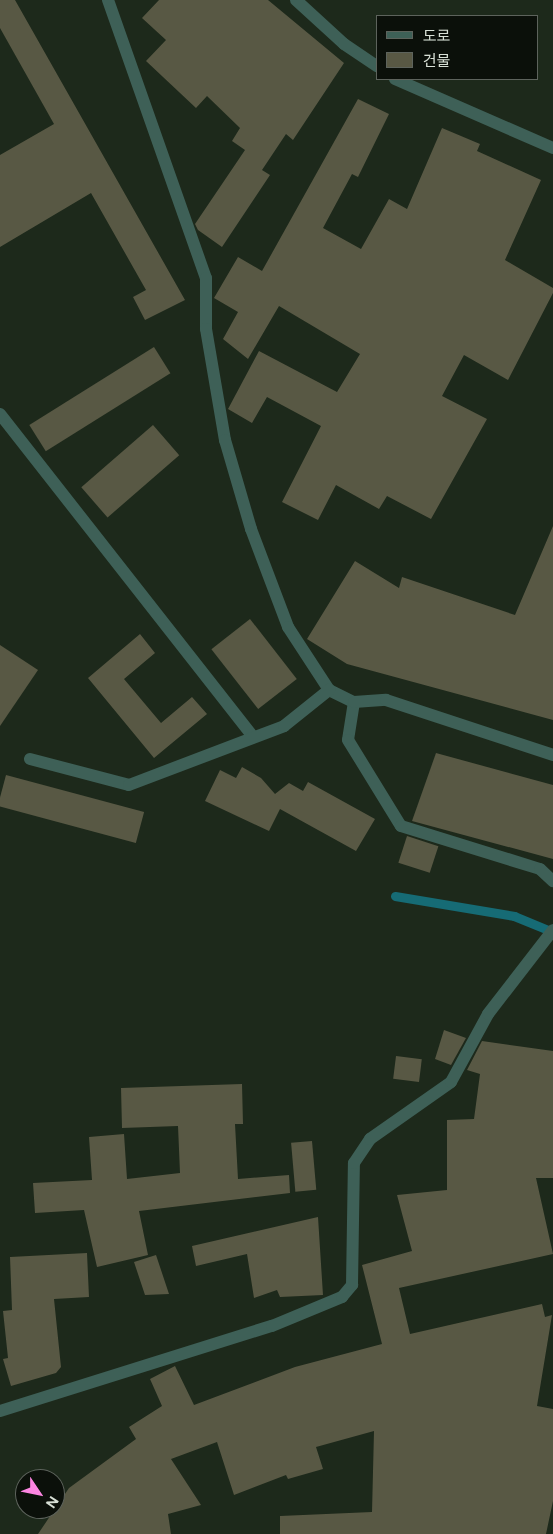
<!DOCTYPE html>
<html>
<head>
<meta charset="utf-8">
<style>
	body { margin:0 }
	#map { position:relative; width:553px; height:1534px; overflow:hidden; background:#1d291b; font-family:Figtree,"Noto Sans KR",sans-serif }
	div>[style] { position:absolute }
	.stream>* { height:9px; margin:-4.5px; padding:0 4.5px; transform-origin:4.5px; border-radius:4.5px; background:#166b75 }
	.building>* { inset:0; background:#585844; transform-origin:0 0 }
	.minor>* { height:12px; margin:-6px; padding:0 6px; transform-origin:6px; border-radius:6px; background:#3e6057 }
	span { translate:-50% -50%; white-space:nowrap; text-align:center; line-height:1.15; -webkit-text-stroke:4px #0b100a; paint-order:stroke }
	.legend { position:absolute; left:376px; top:15px; width:162px; height:65px; box-sizing:border-box; background:#0b100a; border:1px solid #5d635c; margin:0; padding:6px 9px; list-style:none; font-size:15px; color:#d8e0d6 }
	.legend li { display:flex; align-items:center; gap:10px; height:25px }
	.legend b { width:25px; border:1px solid #5d635c }
	.north { position:absolute; left:15px; top:1469px; width:50px; height:50px; box-sizing:border-box; background:#0b100a; border:1px solid #5d635c; border-radius:50%; rotate:124deg; font-size:14px; font-weight:700; line-height:20px; text-align:center; color:#d8e0d6 }
	.north::after { content:''; display:block; margin:auto; width:18px; height:22px; background:#fd86e2; clip-path:polygon(50% 0,100% 100%,50% 72%,0 100%) }
</style>
</head>
<body>
<div id="map">
	<div class="stream">
		<i style="left:395px;top:896px;width:121px;rotate:9.5deg"></i>
		<i style="left:514px;top:916px;width:42px;rotate:22.3deg"></i>
	</div>
	<div class="building">
		<i style="clip-path:polygon(0 0,15px 0,185px 300px,145px 320px,133px 297px,146px 290px,91px 193px,0 247px,0 155px,54px 124px,0 28px)"></i>
		<i style="clip-path:polygon(159px 0,268px 0,344px 63px,293px 140px,286px 134px,262px 170px,270px 175px,222px 247px,198px 230px,195px 224px,245px 150px,232px 141px,240px 128px,207px 96px,196px 108px,146px 61px,166px 40px,142px 18px)"></i>
		<i style="clip-path:polygon(358px 99px,389px 114px,358px 177px,352px 174px,323px 228px,361px 249px,389px 199px,407px 209px,442px 128px,480px 144px,477px 151px,541px 180px,505px 260px,553px 288px,553px 293px,508px 380px,464px 355px,442px 396px,487px 419px,431px 519px,387px 496px,379px 509px,336px 485px,318px 520px,282px 502px,321px 426px,267px 397px,252px 423px,228px 409px,259px 351px,337px 392px,360px 354px,279px 306px,248px 359px,223px 339px,238px 312px,214px 298px,238px 257px,262px 271px)"></i>
		<i style="left:154px;top:347px;width:31px;height:147px;rotate:58deg"></i>
		<i style="left:153px;top:425px;width:40px;height:95px;rotate:49deg"></i>
		<i style="clip-path:polygon(553px 526px,553px 720px,347px 664px,307px 639px,355px 561px,399px 588px,402px 577px,515px 615px)"></i>
		<i style="left:250px;top:619px;width:76px;height:49px;rotate:52deg"></i>
		<i style="clip-path:polygon(140px 634px,155px 653px,124px 679px,161px 723px,192px 697px,207px 714px,154px 758px,88px 678px)"></i>
		<i style="clip-path:polygon(0 645px,38px 670px,0 726px)"></i>
		<i style="clip-path:polygon(436px 753px,553px 785px,553px 859px,412px 821px)"></i>
		<i style="clip-path:polygon(242px 767px,261px 778px,275px 794px,289px 783px,303px 791px,308px 782px,375px 819px,356px 851px,280px 809px,269px 831px,205px 801px,220px 770px,236px 778px)"></i>
		<i style="left:6px;top:775px;width:143px;height:32px;rotate:15deg"></i>
		<i style="left:407px;top:836px;width:33px;height:28px;rotate:18deg"></i>
		<i style="clip-path:polygon(444px 1030px,466px 1038px,451px 1065px,435px 1059px)"></i>
		<i style="clip-path:polygon(482px 1041px,553px 1051px,553px 1178px,536px 1178px,553px 1254px,399px 1288px,410px 1334px,542px 1304px,545px 1317px,552px 1315px,537px 1406px,553px 1409px,553px 1501px,546px 1534px,280px 1534px,280px 1516px,372px 1512px,374px 1431px,316px 1447px,323px 1469px,288px 1479px,286px 1475px,234px 1495px,217px 1442px,171px 1459px,201px 1505px,168px 1514px,171px 1534px,38px 1534px,69px 1488px,136px 1439px,129px 1427px,162px 1406px,150px 1379px,175px 1366px,194px 1405px,295px 1367px,382px 1344px,362px 1265px,412px 1251px,397px 1195px,447px 1190px,447px 1120px,474px 1119px,480px 1074px,467px 1070px)"></i>
		<i style="left:396px;top:1056px;width:26px;height:23px;rotate:7deg"></i>
		<i style="clip-path:polygon(242px 1084px,243px 1124px,235px 1124px,238px 1179px,289px 1175px,290px 1193px,139px 1211px,148px 1255px,97px 1267px,84px 1210px,35px 1213px,33px 1183px,92px 1180px,89px 1137px,124px 1134px,127px 1179px,180px 1173px,178px 1126px,122px 1128px,121px 1088px)"></i>
		<i style="left:312px;top:1141px;width:49px;height:21px;rotate:85deg"></i>
		<i style="clip-path:polygon(318px 1217px,323px 1295px,280px 1297px,277px 1290px,254px 1298px,247px 1254px,196px 1266px,192px 1246px)"></i>
		<i style="clip-path:polygon(87px 1253px,89px 1297px,54px 1299px,61px 1367px,56px 1373px,11px 1386px,3px 1359px,8px 1358px,3px 1311px,12px 1310px,10px 1257px)"></i>
		<i style="clip-path:polygon(156px 1255px,169px 1294px,145px 1295px,134px 1262px)"></i>
	</div>
	<div class="minor">
		<i style="left:108px;top:0;width:295px;rotate:70.6deg"></i>
		<i style="left:206px;top:278px;width:51px;rotate:90deg"></i>
		<i style="left:206px;top:329px;width:113px;rotate:80.3deg"></i>
		<i style="left:225px;top:440px;width:93px;rotate:73.7deg"></i>
		<i style="left:251px;top:529px;width:105px;rotate:69.3deg"></i>
		<i style="left:288px;top:627px;width:75px;rotate:56.9deg"></i>
		<i style="left:329px;top:690px;width:28px;rotate:26deg"></i>
		<i style="left:354px;top:702px;width:38px;rotate:99deg"></i>
		<i style="left:348px;top:740px;width:101px;rotate:58.4deg"></i>
		<i style="left:401px;top:826px;width:145px;rotate:17.2deg"></i>
		<i style="left:540px;top:869px;width:18px;rotate:43deg"></i>
		<i style="left:296px;top:0;width:65px;rotate:42.5deg"></i>
		<i style="left:344px;top:44px;width:40px;rotate:34deg"></i>
		<i style="left:395px;top:79px;width:172px;rotate:23.6deg"></i>
		<i style="left:0;top:414px;width:410px;rotate:51.9deg"></i>
		<i style="left:354px;top:702px;width:32px;rotate:-4deg"></i>
		<i style="left:386px;top:700px;width:176px;rotate:18.2deg"></i>
		<i style="left:30px;top:759px;width:102px;rotate:14.7deg"></i>
		<i style="left:129px;top:785px;width:166px;rotate:-20.8deg"></i>
		<i style="left:284px;top:726px;width:58px;rotate:-38.7deg"></i>
		<i style="left:0;top:1411px;width:285px;rotate:-17.4deg"></i>
		<i style="left:272px;top:1326px;width:76px;rotate:-22.5deg"></i>
		<i style="left:342px;top:1297px;width:16px;rotate:-50deg"></i>
		<i style="left:352px;top:1285px;width:122px;rotate:-89.1deg"></i>
		<i style="left:354px;top:1163px;width:29px;rotate:-56deg"></i>
		<i style="left:370px;top:1139px;width:99px;rotate:-35.1deg"></i>
		<i style="left:451px;top:1082px;width:77px;rotate:-61.4deg"></i>
		<i style="left:488px;top:1014px;width:106px;rotate:-52.3deg"></i>
	</div>
	<ul class="legend">
	<li><b style="height:6px;background:#3e6057"></b>도로</li>
	<li><b style="height:14px;background:#585844"></b>건물</li>
	</ul>
	<div class="north">N</div>
</div>
</body>
</html>
